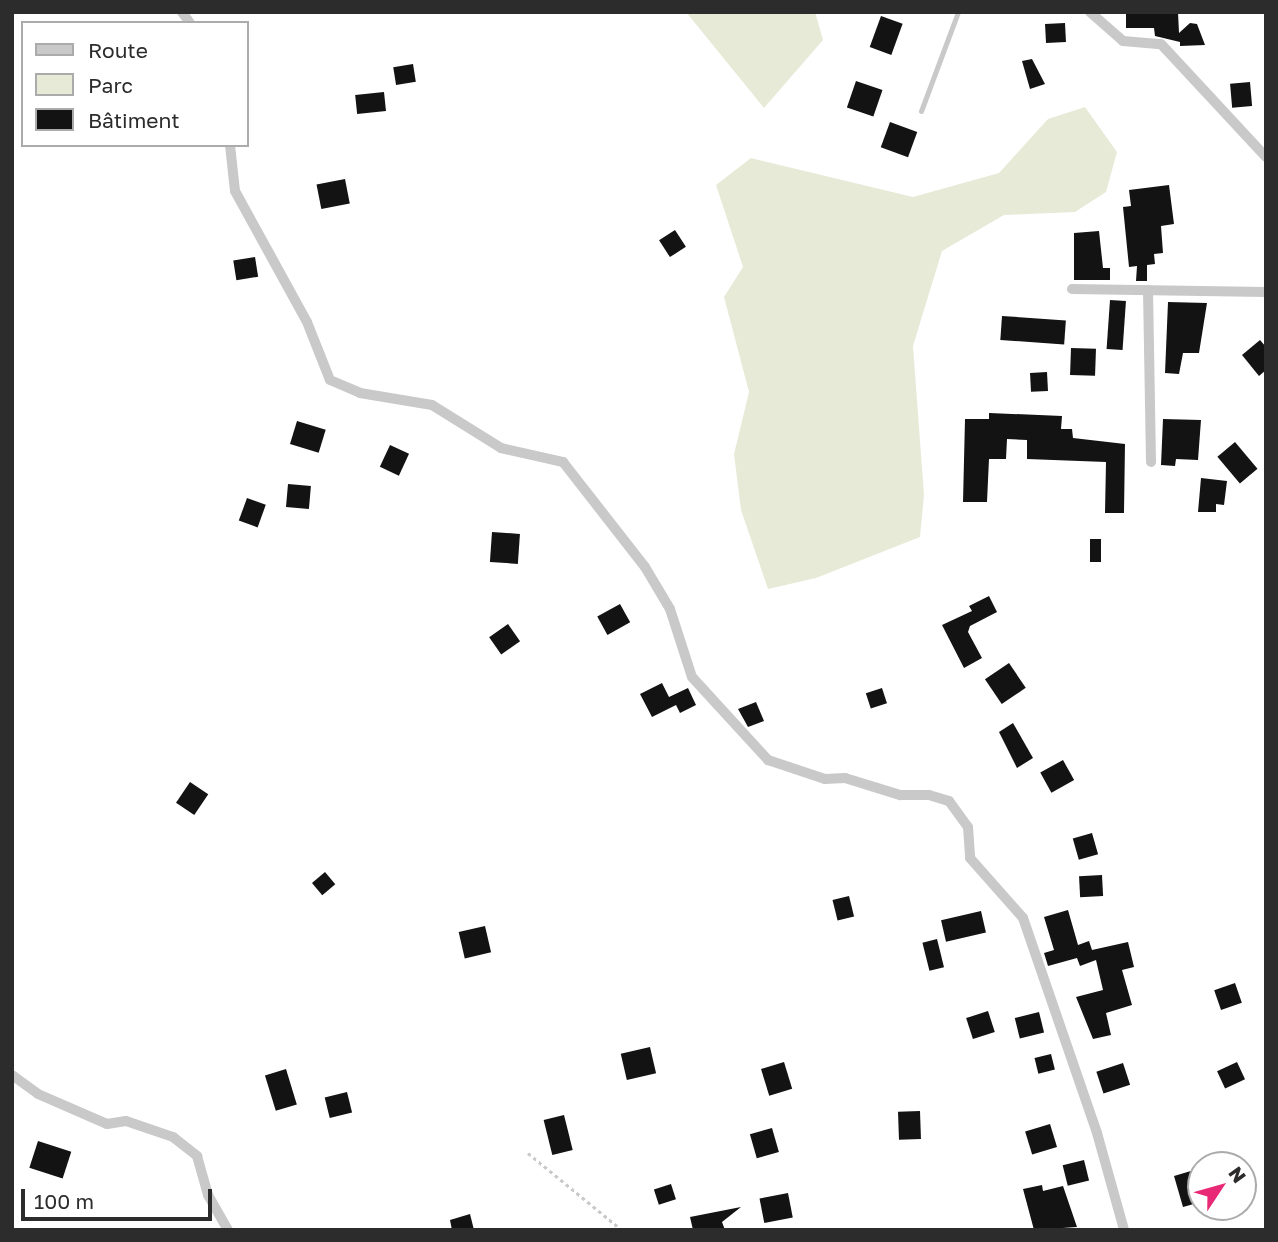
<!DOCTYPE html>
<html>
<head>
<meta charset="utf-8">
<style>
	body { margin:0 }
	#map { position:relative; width:1278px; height:1242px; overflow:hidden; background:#fff; font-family:"Golos Text",sans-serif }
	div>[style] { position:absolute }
	.green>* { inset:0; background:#e8ead8 }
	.building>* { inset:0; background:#131313; transform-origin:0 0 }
	.path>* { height:2.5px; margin-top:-1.25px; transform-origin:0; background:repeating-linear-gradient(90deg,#c9c9c9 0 3.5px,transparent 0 7px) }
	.service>* { height:5px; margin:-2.5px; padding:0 2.5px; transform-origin:2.5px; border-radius:2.5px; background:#c9c9c9 }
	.minor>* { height:10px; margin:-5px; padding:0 5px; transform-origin:5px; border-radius:5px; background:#c9c9c9 }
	span { translate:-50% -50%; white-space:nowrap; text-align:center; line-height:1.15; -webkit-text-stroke:7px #fff; paint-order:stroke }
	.frame { position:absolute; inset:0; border:14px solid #2c2c2c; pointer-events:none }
	.legend { position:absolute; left:21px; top:21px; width:228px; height:126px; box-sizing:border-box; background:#fff; border:2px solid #ababab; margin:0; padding:9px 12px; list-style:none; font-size:21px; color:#2c2c2c }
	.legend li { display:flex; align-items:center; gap:14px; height:35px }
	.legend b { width:35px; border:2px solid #ababab }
	.north { position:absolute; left:1187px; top:1151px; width:70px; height:70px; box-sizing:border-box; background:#fff; border:2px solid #ababab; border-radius:50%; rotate:54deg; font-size:19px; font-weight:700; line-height:28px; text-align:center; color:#2c2c2c }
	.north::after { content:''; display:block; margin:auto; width:24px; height:32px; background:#e82975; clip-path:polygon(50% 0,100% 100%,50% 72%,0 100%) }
	.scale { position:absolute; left:21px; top:1189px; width:191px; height:32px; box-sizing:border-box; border:4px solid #2c2c2c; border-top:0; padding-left:9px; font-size:21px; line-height:24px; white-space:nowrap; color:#2c2c2c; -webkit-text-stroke:5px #fff; paint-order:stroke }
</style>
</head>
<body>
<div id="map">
	<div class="green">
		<i style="clip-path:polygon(686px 12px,815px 12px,823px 40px,764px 108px)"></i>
		<i style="clip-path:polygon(1085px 107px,1117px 152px,1106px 192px,1075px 212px,1004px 215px,942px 251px,913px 346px,924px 495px,920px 537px,816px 578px,768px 589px,741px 510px,734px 454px,749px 392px,724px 297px,743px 267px,716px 185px,751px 158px,913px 197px,999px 173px,1048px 119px)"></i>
	</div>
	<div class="building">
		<i style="clip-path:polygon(1126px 12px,1178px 12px,1179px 33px,1190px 23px,1197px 24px,1205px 45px,1180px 46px,1180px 42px,1155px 36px,1154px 28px,1126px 28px)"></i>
		<i style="left:881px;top:16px;width:23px;height:33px;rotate:20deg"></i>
		<i style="left:1065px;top:23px;width:19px;height:20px;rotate:87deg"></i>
		<i style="clip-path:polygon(1032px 59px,1045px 84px,1030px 89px,1022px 61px)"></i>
		<i style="left:413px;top:64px;width:18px;height:20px;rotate:81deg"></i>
		<i style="left:856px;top:81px;width:28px;height:28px;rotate:19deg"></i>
		<i style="left:1250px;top:82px;width:24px;height:20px;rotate:85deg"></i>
		<i style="left:384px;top:92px;width:19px;height:29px;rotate:84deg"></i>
		<i style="left:890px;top:122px;width:29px;height:27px;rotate:20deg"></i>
		<i style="left:345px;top:179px;width:25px;height:29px;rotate:79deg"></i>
		<i style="clip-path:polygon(1169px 185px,1174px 224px,1161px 226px,1163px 253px,1154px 254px,1155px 264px,1147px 265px,1147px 281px,1136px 281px,1137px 266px,1129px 267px,1123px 207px,1131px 206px,1129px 190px)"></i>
		<i style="left:675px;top:230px;width:20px;height:19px;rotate:57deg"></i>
		<i style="clip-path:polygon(1099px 231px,1103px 268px,1110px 268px,1110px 280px,1074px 280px,1074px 233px)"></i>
		<i style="left:255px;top:257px;width:20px;height:22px;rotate:81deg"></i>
		<i style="left:1110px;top:300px;width:16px;height:49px;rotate:4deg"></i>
		<i style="clip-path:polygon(1168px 302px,1207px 303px,1199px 353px,1183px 353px,1179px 374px,1165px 373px)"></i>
		<i style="left:1002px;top:316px;width:64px;height:24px;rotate:4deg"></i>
		<i style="clip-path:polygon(1260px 340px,1266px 347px,1266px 370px,1259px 376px,1242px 355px)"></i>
		<i style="left:1071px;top:348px;width:25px;height:27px;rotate:2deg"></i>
		<i style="left:1047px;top:372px;width:19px;height:17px;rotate:87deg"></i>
		<i style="clip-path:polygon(989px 413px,1062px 416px,1061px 429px,1072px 429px,1073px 438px,1125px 444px,1124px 513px,1105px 513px,1106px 462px,1027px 459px,1027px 440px,1007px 439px,1006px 459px,989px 459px,987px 502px,963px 502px,965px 419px,989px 419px)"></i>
		<i style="clip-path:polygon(1163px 419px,1201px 420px,1198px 460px,1176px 459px,1175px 466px,1161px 465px)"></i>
		<i style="left:297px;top:421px;width:30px;height:24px;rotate:17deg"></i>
		<i style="left:1235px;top:442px;width:35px;height:23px;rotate:50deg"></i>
		<i style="left:390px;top:445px;width:21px;height:24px;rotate:25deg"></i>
		<i style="clip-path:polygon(1201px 478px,1227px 481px,1224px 505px,1216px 504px,1216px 512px,1198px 512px)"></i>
		<i style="left:288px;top:484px;width:23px;height:23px;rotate:5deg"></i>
		<i style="left:247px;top:498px;width:20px;height:24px;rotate:20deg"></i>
		<i style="left:492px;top:532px;width:28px;height:30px;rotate:4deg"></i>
		<i style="left:1090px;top:539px;width:11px;height:23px"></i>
		<i style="clip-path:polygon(989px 596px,997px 612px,970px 626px,968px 632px,982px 658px,964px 668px,942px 625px,972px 611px,969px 606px)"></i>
		<i style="left:620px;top:604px;width:21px;height:26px;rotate:61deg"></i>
		<i style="left:508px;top:624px;width:21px;height:23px;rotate:55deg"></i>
		<i style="left:1009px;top:663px;width:30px;height:29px;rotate:56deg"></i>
		<i style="clip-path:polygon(662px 683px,669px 697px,688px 688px,696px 705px,680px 713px,676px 705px,652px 717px,640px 694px)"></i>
		<i style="left:882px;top:688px;width:16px;height:17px;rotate:72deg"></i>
		<i style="clip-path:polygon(756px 702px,764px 721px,748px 727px,738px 709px)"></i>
		<i style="clip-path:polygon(1013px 723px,1033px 758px,1017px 768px,999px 732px)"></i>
		<i style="left:1063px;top:760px;width:23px;height:26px;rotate:61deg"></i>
		<i style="left:190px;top:782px;width:22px;height:25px;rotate:34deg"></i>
		<i style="left:1092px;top:833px;width:22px;height:20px;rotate:74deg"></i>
		<i style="left:325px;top:872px;width:16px;height:17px;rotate:50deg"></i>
		<i style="left:1102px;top:875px;width:21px;height:23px;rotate:87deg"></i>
		<i style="left:849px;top:896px;width:21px;height:17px;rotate:76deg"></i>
		<i style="clip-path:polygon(1068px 910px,1078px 945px,1089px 941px,1092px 950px,1128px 942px,1134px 967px,1122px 970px,1132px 1005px,1106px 1013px,1111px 1035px,1093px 1039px,1076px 997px,1103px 990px,1096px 960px,1080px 966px,1077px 958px,1048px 966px,1044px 953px,1054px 950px,1044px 917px)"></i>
		<i style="left:981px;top:911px;width:22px;height:41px;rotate:77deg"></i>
		<i style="left:485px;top:926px;width:27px;height:27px;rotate:77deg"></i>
		<i style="left:937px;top:939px;width:29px;height:15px;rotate:76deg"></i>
		<i style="left:1235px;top:983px;width:21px;height:22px;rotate:71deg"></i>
		<i style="left:988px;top:1011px;width:22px;height:23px;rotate:72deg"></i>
		<i style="left:1039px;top:1012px;width:21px;height:25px;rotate:76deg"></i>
		<i style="left:650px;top:1047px;width:27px;height:30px;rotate:77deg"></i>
		<i style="left:1051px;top:1054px;width:16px;height:17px;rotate:76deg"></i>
		<i style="left:784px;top:1062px;width:28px;height:24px;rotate:73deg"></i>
		<i style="left:1237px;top:1062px;width:19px;height:22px;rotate:65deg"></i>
		<i style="left:1123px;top:1063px;width:23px;height:28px;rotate:72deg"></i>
		<i style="left:286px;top:1069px;width:37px;height:22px;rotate:73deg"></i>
		<i style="left:347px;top:1092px;width:21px;height:23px;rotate:76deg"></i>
		<i style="left:920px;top:1111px;width:28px;height:22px;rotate:88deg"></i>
		<i style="left:564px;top:1115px;width:36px;height:21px;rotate:76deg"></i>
		<i style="left:1050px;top:1124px;width:24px;height:26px;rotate:73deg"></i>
		<i style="left:772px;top:1128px;width:25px;height:23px;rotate:74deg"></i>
		<i style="left:38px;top:1141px;width:35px;height:28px;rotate:18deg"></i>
		<i style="left:1084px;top:1160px;width:21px;height:22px;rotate:76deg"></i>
		<i style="clip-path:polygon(1201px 1168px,1201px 1202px,1183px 1207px,1174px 1176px)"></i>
		<i style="left:671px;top:1184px;width:16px;height:18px;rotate:72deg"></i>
		<i style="clip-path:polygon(1042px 1185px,1043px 1191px,1063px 1186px,1077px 1227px,1034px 1230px,1023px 1189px)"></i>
		<i style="left:788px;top:1193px;width:25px;height:29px;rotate:79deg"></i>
		<i style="clip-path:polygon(741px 1207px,722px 1222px,725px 1230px,693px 1230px,690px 1217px)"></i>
		<i style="clip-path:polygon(470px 1214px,474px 1230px,452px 1230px,450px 1220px)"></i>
	</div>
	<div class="path">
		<i style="left:528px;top:1153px;width:122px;rotate:39.3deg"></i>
	</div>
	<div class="service">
		<i style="left:921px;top:111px;width:106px;rotate:-69.5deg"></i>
	</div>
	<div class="minor">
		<i style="left:182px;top:12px;width:14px;rotate:54deg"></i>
		<i style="left:1090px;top:12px;width:44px;rotate:41.3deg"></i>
		<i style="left:1123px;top:41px;width:38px;rotate:5deg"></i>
		<i style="left:1161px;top:44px;width:154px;rotate:47.1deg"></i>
		<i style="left:230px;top:145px;width:46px;rotate:83.8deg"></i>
		<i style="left:235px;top:191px;width:149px;rotate:61.2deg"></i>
		<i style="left:307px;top:322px;width:62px;rotate:68.4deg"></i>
		<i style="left:330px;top:380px;width:33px;rotate:23deg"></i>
		<i style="left:360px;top:393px;width:73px;rotate:9.5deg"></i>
		<i style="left:432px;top:405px;width:81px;rotate:31.9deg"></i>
		<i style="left:501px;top:448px;width:64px;rotate:12.7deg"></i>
		<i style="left:563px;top:462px;width:133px;rotate:52deg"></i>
		<i style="left:645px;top:567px;width:49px;rotate:59.2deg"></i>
		<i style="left:670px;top:609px;width:71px;rotate:72.1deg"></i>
		<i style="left:692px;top:677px;width:113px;rotate:47.5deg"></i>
		<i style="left:768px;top:760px;width:60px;rotate:18.4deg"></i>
		<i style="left:825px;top:779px;width:20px;rotate:-3deg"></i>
		<i style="left:845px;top:778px;width:58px;rotate:17.2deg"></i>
		<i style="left:900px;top:795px;width:29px"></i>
		<i style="left:929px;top:795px;width:21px;rotate:17deg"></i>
		<i style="left:949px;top:801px;width:32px;rotate:54deg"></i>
		<i style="left:968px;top:827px;width:31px;rotate:86deg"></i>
		<i style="left:970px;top:858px;width:80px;rotate:48.5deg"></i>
		<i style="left:1023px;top:918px;width:227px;rotate:71deg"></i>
		<i style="left:1097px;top:1133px;width:101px;rotate:74.4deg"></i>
		<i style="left:1072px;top:289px;width:194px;rotate:0.9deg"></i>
		<i style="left:1148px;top:290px;width:172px;rotate:89deg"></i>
		<i style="left:12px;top:1075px;width:32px;rotate:36deg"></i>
		<i style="left:38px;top:1094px;width:75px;rotate:23.5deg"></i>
		<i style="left:107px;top:1124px;width:19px;rotate:-9deg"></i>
		<i style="left:126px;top:1121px;width:50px;rotate:18.8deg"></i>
		<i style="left:173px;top:1137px;width:31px;rotate:38deg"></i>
		<i style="left:197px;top:1156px;width:41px;rotate:74.2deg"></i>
		<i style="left:208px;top:1195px;width:40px;rotate:60.3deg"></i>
	</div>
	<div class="frame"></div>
	<ul class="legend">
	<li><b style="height:9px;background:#c9c9c9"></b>Route</li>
	<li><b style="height:19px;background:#e8ead8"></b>Parc</li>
	<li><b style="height:19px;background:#131313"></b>Bâtiment</li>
	</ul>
	<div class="north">N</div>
	<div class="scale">100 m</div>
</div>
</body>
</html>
